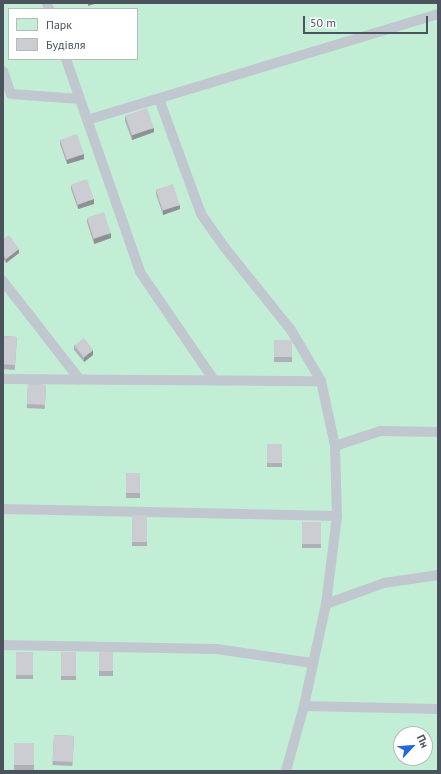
<!DOCTYPE html>
<html>
<head>
<meta charset="utf-8">
<style>
	body { margin:0 }
	#map { position:relative; width:441px; height:774px; overflow:hidden; background:#f3f1f1; font-family:"PT Sans",sans-serif }
	div>[style] { position:absolute }
	.green>* { inset:0; background:#c3eed6 }
	.lane>* { height:10px; margin:-5px; padding:0 5px; transform-origin:5px; border-radius:5px; background:#c0c7cf }
	.wall>* { inset:0; background:#afb0b5; transform-origin:0 0 }
	.shaded-wall>* { inset:0; background:#8e9094 }
	.building>* { inset:0; background:#cbcdd3; transform-origin:0 0 }
	span { translate:-50% -50%; white-space:nowrap; text-align:center; line-height:1.15; -webkit-text-stroke:3px #fff; paint-order:stroke }
	.frame { position:absolute; inset:0; border:4px solid #4a535e; pointer-events:none }
	.legend { position:absolute; left:8px; top:8px; width:130px; height:52px; box-sizing:border-box; background:#fff; border:1px solid #b7babf; margin:0; padding:5px 7px; list-style:none; font-size:12px; color:#4a535e }
	.legend li { display:flex; align-items:center; gap:8px; height:20px }
	.legend b { width:20px; border:1px solid #b7babf }
	.north { position:absolute; left:393px; top:726px; width:40px; height:40px; box-sizing:border-box; background:#fff; border:1px solid #b7babf; border-radius:50%; rotate:64deg; font-size:11px; font-weight:700; line-height:16px; text-align:center; color:#4a535e }
	.north::after { content:''; display:block; margin:auto; width:14px; height:18px; background:#2368db; clip-path:polygon(50% 0,100% 100%,50% 72%,0 100%) }
	.scale { position:absolute; left:303px; top:16px; width:125px; height:18px; box-sizing:border-box; border:2px solid #4a535e; border-top:0; padding-left:5px; font-size:12px; line-height:14px; white-space:nowrap; color:#4a535e; -webkit-text-stroke:3px #fff; paint-order:stroke }
</style>
</head>
<body>
<div id="map">
	<div class="green">
		<i style="clip-path:polygon(evenodd,3px 3px,438px 3px,438px 771px,3px 771px,3px 3px,9px 9px,137px 9px,137px 59px,9px 59px,9px 9px,3px 3px,401px 734px,425px 734px,425px 758px,401px 758px,401px 734px)"></i>
	</div>
	<div class="lane">
		<i style="left:47px;top:3px;width:6px;rotate:72deg"></i>
		<i style="left:66px;top:59px;width:225px;rotate:70.8deg"></i>
		<i style="left:140px;top:272px;width:131px;rotate:55.6deg"></i>
		<i style="left:3px;top:71px;width:24px;rotate:71deg"></i>
		<i style="left:11px;top:94px;width:69px;rotate:4.1deg"></i>
		<i style="left:159px;top:99px;width:122px;rotate:69.9deg"></i>
		<i style="left:201px;top:214px;width:42px;rotate:54.8deg"></i>
		<i style="left:225px;top:248px;width:105px;rotate:51.2deg"></i>
		<i style="left:291px;top:330px;width:59px;rotate:59.5deg"></i>
		<i style="left:321px;top:381px;width:66px;rotate:77.8deg"></i>
		<i style="left:335px;top:446px;width:70px;rotate:88.4deg"></i>
		<i style="left:337px;top:516px;width:89px;rotate:97.1deg"></i>
		<i style="left:326px;top:604px;width:104px;rotate:102.2deg"></i>
		<i style="left:304px;top:706px;width:67px;rotate:105.5deg"></i>
		<i style="left:87px;top:120px;width:367px;rotate:-16.8deg"></i>
		<i style="left:3px;top:281px;width:125px;rotate:52.1deg"></i>
		<i style="left:3px;top:379px;width:318px;rotate:0.4deg"></i>
		<i style="left:335px;top:446px;width:47px;rotate:-18.4deg"></i>
		<i style="left:380px;top:431px;width:58px;rotate:1deg"></i>
		<i style="left:3px;top:509px;width:334px;rotate:1.2deg"></i>
		<i style="left:326px;top:604px;width:62px;rotate:-19.9deg"></i>
		<i style="left:384px;top:583px;width:55px;rotate:-8.4deg"></i>
		<i style="left:3px;top:645px;width:214px;rotate:1.1deg"></i>
		<i style="left:217px;top:649px;width:96px;rotate:8.4deg"></i>
		<i style="left:304px;top:706px;width:134px;rotate:1.3deg"></i>
	</div>
	<div class="wall">
		<i style="clip-path:polygon(125px 116px,154px 132px,132px 140px,125px 121px)"></i>
		<i style="clip-path:polygon(60px 140px,84px 159px,67px 164px,60px 144px)"></i>
		<i style="clip-path:polygon(71px 185px,94px 204px,78px 209px,71px 189px)"></i>
		<i style="clip-path:polygon(156px 190px,180px 209px,163px 215px,156px 194px)"></i>
		<i style="clip-path:polygon(87px 218px,111px 238px,94px 244px,87px 222px)"></i>
		<i style="clip-path:polygon(3px 239px,19px 253px,6px 263px,3px 259px)"></i>
		<i style="left:3px;top:336px;width:14px;height:33px;rotate:4deg"></i>
		<i style="left:274px;top:340px;width:18px;height:22px"></i>
		<i style="clip-path:polygon(74px 345px,93px 355px,84px 362px,74px 350px)"></i>
		<i style="left:28px;top:384px;width:18px;height:24px;rotate:3deg"></i>
		<i style="left:267px;top:444px;width:15px;height:23px"></i>
		<i style="left:126px;top:473px;width:14px;height:25px"></i>
		<i style="left:132px;top:515px;width:15px;height:31px"></i>
		<i style="left:302px;top:522px;width:19px;height:26px"></i>
		<i style="left:16px;top:652px;width:17px;height:27px"></i>
		<i style="left:61px;top:652px;width:15px;height:28px"></i>
		<i style="left:99px;top:652px;width:14px;height:24px"></i>
		<i style="left:54px;top:735px;width:20px;height:30px;rotate:3deg"></i>
		<i style="left:14px;top:743px;width:20px;height:27px"></i>
	</div>
	<div class="shaded-wall">
		<i style="clip-path:polygon(88px 3px,98px 3px,88px 6px)"></i>
		<i style="clip-path:polygon(154px 128px,154px 132px,132px 140px,132px 135px)"></i>
		<i style="clip-path:polygon(84px 154px,84px 159px,67px 164px,67px 160px)"></i>
		<i style="clip-path:polygon(94px 199px,94px 204px,78px 209px,78px 205px)"></i>
		<i style="clip-path:polygon(180px 205px,180px 209px,163px 215px,163px 210px)"></i>
		<i style="clip-path:polygon(111px 233px,111px 238px,94px 244px,94px 239px)"></i>
		<i style="clip-path:polygon(19px 249px,19px 253px,6px 263px,6px 259px)"></i>
		<i style="clip-path:polygon(93px 350px,93px 355px,84px 362px,84px 358px)"></i>
	</div>
	<div class="building">
		<i style="left:147px;top:108px;width:21px;height:23px;rotate:71deg"></i>
		<i style="left:77px;top:134px;width:21px;height:18px;rotate:71deg"></i>
		<i style="left:87px;top:179px;width:21px;height:17px;rotate:71deg"></i>
		<i style="left:173px;top:184px;width:22px;height:18px;rotate:72deg"></i>
		<i style="left:104px;top:212px;width:22px;height:18px;rotate:72deg"></i>
		<i style="clip-path:polygon(9px 235px,19px 249px,6px 259px,3px 255px,3px 239px)"></i>
		<i style="left:3px;top:336px;width:14px;height:28px;rotate:4deg"></i>
		<i style="left:84px;top:338px;width:15px;height:12px;rotate:53deg"></i>
		<i style="left:274px;top:340px;width:18px;height:17px"></i>
		<i style="left:28px;top:384px;width:18px;height:20px;rotate:3deg"></i>
		<i style="left:267px;top:444px;width:15px;height:19px"></i>
		<i style="left:126px;top:473px;width:14px;height:20px"></i>
		<i style="left:132px;top:515px;width:15px;height:27px"></i>
		<i style="left:302px;top:522px;width:19px;height:22px"></i>
		<i style="left:16px;top:652px;width:17px;height:23px"></i>
		<i style="left:61px;top:652px;width:15px;height:24px"></i>
		<i style="left:99px;top:652px;width:14px;height:19px"></i>
		<i style="left:54px;top:735px;width:20px;height:26px;rotate:3deg"></i>
		<i style="left:14px;top:743px;width:20px;height:22px"></i>
	</div>
	<div class="frame"></div>
	<ul class="legend">
	<li><b style="height:11px;background:#c3eed6"></b>Парк</li>
	<li><b style="height:11px;background:#cbcdd3"></b>Будівля</li>
	</ul>
	<div class="north">Пн</div>
	<div class="scale">50 m</div>
</div>
</body>
</html>
